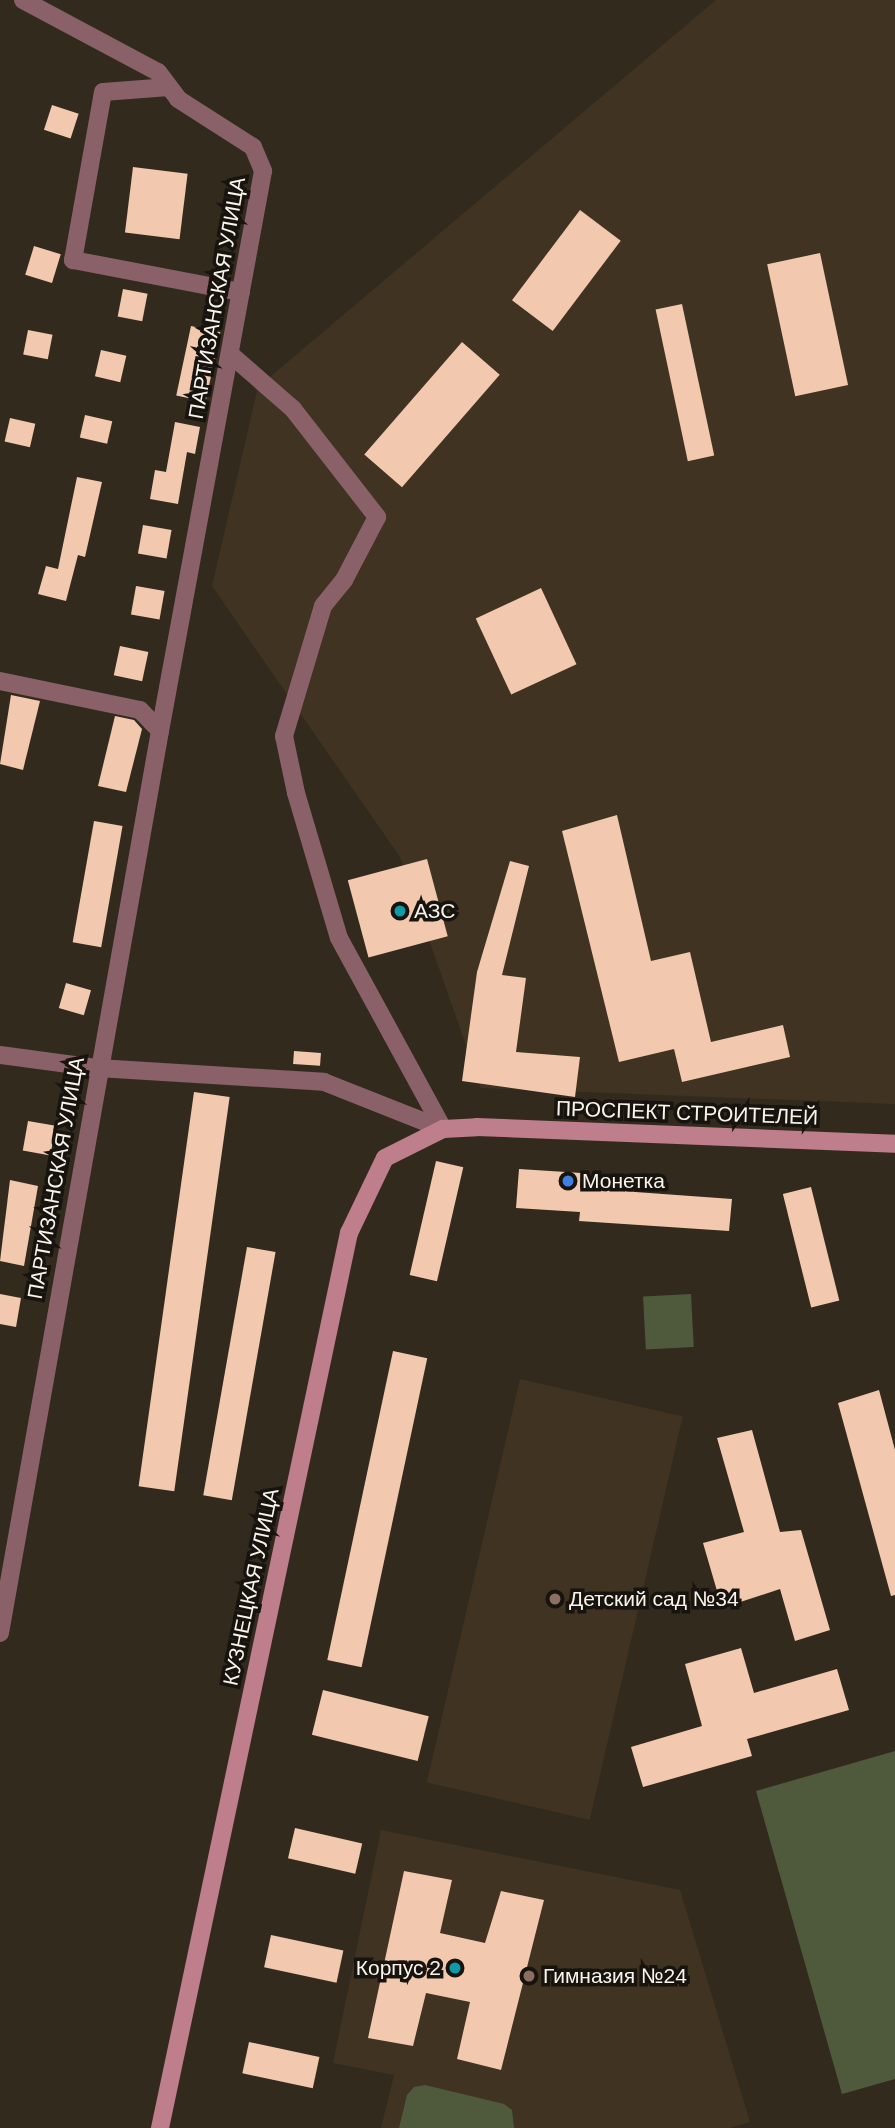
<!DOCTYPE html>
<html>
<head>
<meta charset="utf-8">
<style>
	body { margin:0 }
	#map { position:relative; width:895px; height:2128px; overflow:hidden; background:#332a1e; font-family:Helvetica,sans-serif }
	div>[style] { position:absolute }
	.built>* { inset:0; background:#403321; transform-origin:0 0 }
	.green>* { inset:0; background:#4f5a3c; transform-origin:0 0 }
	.building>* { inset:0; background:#f2c9ae; transform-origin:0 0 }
	.minor>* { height:18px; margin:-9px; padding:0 9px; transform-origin:9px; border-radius:9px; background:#8a6169 }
	.secondary>* { height:18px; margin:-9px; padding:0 9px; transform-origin:9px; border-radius:9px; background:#be7e8b }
	.dots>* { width:19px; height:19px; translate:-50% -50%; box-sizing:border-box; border:4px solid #17130e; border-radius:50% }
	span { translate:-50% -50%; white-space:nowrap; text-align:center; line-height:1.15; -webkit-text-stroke:7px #17130e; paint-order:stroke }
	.street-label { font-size:21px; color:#f9f3eb }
	.poi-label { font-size:21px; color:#f9f3eb }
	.left { translate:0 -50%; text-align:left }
	.right { translate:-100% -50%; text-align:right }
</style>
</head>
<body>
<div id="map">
	<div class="built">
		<i style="clip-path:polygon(716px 0,895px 0,895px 1104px,481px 1088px,400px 857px,212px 586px,258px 387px)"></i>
		<i style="left:520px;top:1379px;width:167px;height:414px;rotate:13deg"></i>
		<i style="clip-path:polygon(381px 1830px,680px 1890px,750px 2122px,730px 2128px,381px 2128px,394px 2075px,333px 2063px)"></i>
	</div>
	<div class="green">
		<i style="left:691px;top:1294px;width:53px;height:48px;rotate:87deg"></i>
		<i style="clip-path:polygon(895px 1751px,895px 2079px,842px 2094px,756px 1791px)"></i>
		<i style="clip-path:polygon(425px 2085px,504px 2104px,512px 2110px,514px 2128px,399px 2128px,407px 2095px,414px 2087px)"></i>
	</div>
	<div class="building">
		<i style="left:52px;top:105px;width:28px;height:26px;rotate:18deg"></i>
		<i style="left:133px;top:167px;width:55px;height:66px;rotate:7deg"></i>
		<i style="left:580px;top:210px;width:51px;height:113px;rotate:37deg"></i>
		<i style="left:34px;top:246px;width:28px;height:30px;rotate:17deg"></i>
		<i style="left:820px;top:253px;width:135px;height:54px;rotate:78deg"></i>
		<i style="left:123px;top:289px;width:25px;height:28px;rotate:11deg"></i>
		<i style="left:682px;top:304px;width:155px;height:27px;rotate:78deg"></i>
		<i style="left:191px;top:326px;width:30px;height:71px;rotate:12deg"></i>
		<i style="left:28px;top:330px;width:25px;height:25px;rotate:11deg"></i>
		<i style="left:462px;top:342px;width:50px;height:149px;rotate:41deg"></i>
		<i style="left:101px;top:350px;width:26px;height:27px;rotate:13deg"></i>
		<i style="left:85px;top:415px;width:28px;height:23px;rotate:13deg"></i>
		<i style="left:10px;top:418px;width:26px;height:24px;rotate:13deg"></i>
		<i style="clip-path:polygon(175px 422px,200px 427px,195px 454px,187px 452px,178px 504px,150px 499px,155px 470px,166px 472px)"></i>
		<i style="clip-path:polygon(77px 477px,102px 482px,85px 557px,78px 555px,66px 601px,38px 594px,46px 566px,58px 569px)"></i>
		<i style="left:143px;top:525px;width:29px;height:29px;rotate:10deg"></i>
		<i style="left:136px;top:586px;width:29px;height:29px;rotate:10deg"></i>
		<i style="left:541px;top:588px;width:84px;height:72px;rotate:65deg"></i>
		<i style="left:120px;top:646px;width:29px;height:30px;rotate:12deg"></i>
		<i style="clip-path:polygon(11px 695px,40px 701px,23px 770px,0 764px)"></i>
		<i style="clip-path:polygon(115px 716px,134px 720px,142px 729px,126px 792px,98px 786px)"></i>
		<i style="clip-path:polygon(617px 815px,651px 961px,690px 952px,711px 1042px,783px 1025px,790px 1057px,682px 1082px,674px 1049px,619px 1062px,562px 831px)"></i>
		<i style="left:94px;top:821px;width:29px;height:123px;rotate:10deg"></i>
		<i style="left:427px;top:859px;width:80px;height:82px;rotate:75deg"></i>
		<i style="clip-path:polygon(510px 861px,529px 866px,502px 975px,526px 978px,516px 1052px,580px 1057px,575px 1097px,462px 1081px,477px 972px)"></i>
		<i style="left:66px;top:983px;width:26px;height:26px;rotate:16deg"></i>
		<i style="left:294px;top:1051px;width:27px;height:13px;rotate:4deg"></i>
		<i style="left:194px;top:1092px;width:36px;height:398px;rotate:8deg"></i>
		<i style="left:28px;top:1121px;width:28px;height:30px;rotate:10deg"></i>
		<i style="left:436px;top:1161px;width:28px;height:117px;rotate:13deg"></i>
		<i style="clip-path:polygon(519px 1169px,581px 1173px,580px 1188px,732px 1199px,729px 1231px,579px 1221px,580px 1212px,516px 1208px)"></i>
		<i style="clip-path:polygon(10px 1180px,38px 1186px,24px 1266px,0 1261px)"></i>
		<i style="left:811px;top:1187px;width:117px;height:29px;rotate:76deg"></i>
		<i style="left:247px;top:1247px;width:29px;height:252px;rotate:10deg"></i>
		<i style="clip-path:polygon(0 1294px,21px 1298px,16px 1327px,0 1324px)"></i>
		<i style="left:393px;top:1351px;width:35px;height:316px;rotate:12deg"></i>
		<i style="clip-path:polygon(879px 1390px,895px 1450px,895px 1595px,891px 1596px,838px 1403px)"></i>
		<i style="clip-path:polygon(752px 1430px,780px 1532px,801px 1530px,830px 1630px,795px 1641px,780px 1589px,722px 1608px,703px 1543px,744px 1532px,717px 1438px)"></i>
		<i style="clip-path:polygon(741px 1648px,754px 1693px,837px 1669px,849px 1710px,747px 1739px,752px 1756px,643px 1787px,631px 1747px,702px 1726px,685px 1664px)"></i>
		<i style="left:323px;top:1690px;width:109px;height:46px;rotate:14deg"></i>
		<i style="left:295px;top:1828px;width:69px;height:31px;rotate:13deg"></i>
		<i style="clip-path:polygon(404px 1871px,452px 1880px,440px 1933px,485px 1943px,501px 1891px,544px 1900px,501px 2070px,457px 2059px,470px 2002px,426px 1993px,413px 2046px,368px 2038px)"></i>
		<i style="left:271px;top:1935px;width:74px;height:33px;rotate:12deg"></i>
		<i style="left:249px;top:2042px;width:72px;height:32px;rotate:12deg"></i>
	</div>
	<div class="minor">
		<i style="left:23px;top:0;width:153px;rotate:28.1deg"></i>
		<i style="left:158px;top:72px;width:34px;rotate:53deg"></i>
		<i style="left:178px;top:99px;width:89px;rotate:32.6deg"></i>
		<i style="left:253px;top:147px;width:26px;rotate:67deg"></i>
		<i style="left:263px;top:171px;width:569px;rotate:100.42deg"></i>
		<i style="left:169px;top:87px;width:66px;rotate:175.7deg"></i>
		<i style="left:103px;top:92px;width:171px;rotate:100.1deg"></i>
		<i style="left:73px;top:260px;width:171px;rotate:10.8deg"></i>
		<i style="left:230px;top:354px;width:84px;rotate:41.1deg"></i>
		<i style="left:293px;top:409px;width:137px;rotate:52.1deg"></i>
		<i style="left:377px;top:517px;width:71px;rotate:117.6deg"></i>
		<i style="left:344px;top:580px;width:33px;rotate:129deg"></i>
		<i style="left:323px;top:606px;width:136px;rotate:106.7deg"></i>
		<i style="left:284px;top:736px;width:58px;rotate:78.1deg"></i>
		<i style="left:296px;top:793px;width:151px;rotate:73.5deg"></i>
		<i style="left:339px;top:938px;width:217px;rotate:61.4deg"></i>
		<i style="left:0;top:681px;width:143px;rotate:11.7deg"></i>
		<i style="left:140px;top:710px;width:29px;rotate:46deg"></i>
		<i style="left:160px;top:731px;width:916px;rotate:100.06deg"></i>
		<i style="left:0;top:1055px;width:99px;rotate:7.6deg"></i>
		<i style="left:98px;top:1068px;width:226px;rotate:3.5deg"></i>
		<i style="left:324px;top:1082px;width:128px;rotate:21.6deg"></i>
	</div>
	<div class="secondary">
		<i style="left:160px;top:2128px;width:915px;rotate:-78.08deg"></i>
		<i style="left:349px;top:1233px;width:83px;rotate:-64.4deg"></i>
		<i style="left:385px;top:1158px;width:65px;rotate:-26.6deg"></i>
		<i style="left:443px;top:1129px;width:34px;rotate:-3deg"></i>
		<i style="left:477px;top:1127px;width:418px;rotate:2.3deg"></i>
	</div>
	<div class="dots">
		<i style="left:400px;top:911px;background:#0f9aa8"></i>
		<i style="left:568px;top:1181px;background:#3f7fe0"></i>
		<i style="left:555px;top:1599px;background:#8d6e63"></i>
		<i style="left:455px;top:1968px;background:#0f9aa8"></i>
		<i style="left:529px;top:1976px;background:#8d6e63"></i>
	</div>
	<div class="street-label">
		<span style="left:217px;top:298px;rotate:-80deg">ПАРТИЗАНСКАЯ УЛИЦА</span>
		<span style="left:687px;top:1113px;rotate:2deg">ПРОСПЕКТ СТРОИТЕЛЕЙ</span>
		<span style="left:56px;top:1178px;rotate:-80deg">ПАРТИЗАНСКАЯ УЛИЦА</span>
		<span style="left:251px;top:1587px;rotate:-78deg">КУЗНЕЦКАЯ УЛИЦА</span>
	</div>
	<div class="poi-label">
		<span class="left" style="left:414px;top:911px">АЗС</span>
		<span class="left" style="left:582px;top:1181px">Монетка</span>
		<span class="left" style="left:569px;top:1599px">Детский сад №34</span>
		<span class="right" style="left:441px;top:1968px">Корпус 2</span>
		<span class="left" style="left:543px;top:1976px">Гимназия №24</span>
	</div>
</div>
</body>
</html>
